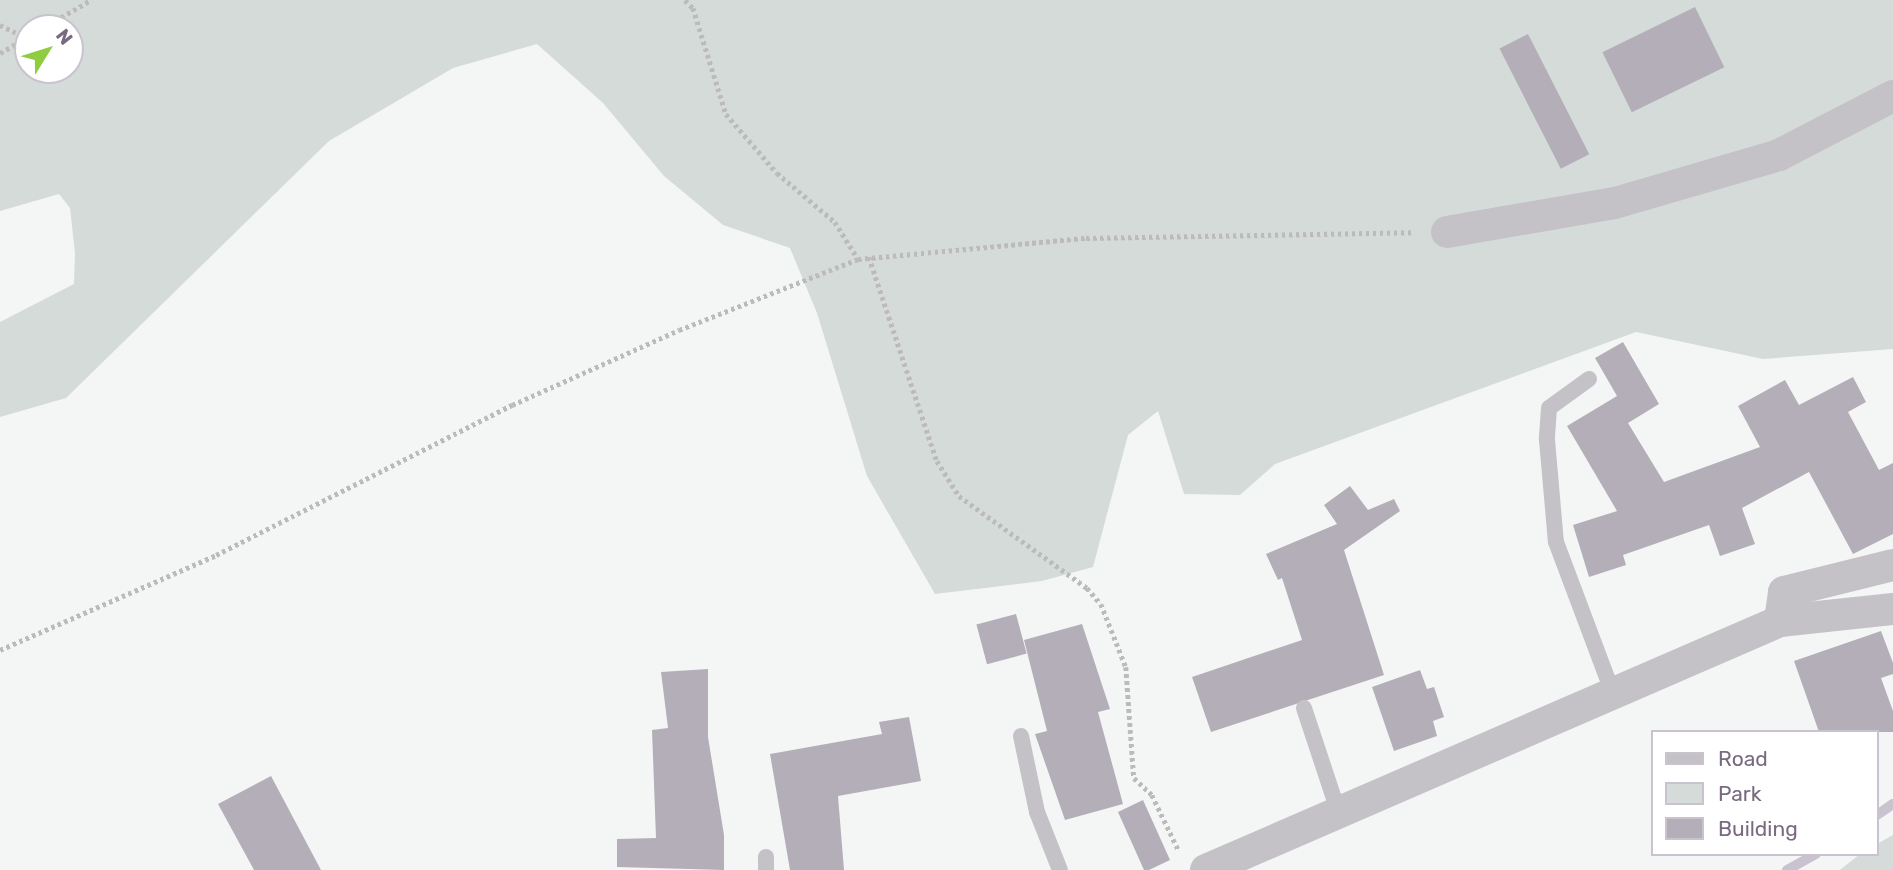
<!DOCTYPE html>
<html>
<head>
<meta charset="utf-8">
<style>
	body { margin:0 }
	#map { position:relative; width:1893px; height:870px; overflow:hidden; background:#f4f6f5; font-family:Rubik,sans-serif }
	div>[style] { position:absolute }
	.green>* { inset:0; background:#d4dbd9 }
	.stream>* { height:10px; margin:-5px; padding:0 5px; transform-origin:5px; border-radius:5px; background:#c8c3ce }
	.building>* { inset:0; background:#b4aeb9; transform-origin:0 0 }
	.path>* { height:4.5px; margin-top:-2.25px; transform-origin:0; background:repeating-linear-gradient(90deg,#bdbabe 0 3.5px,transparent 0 7px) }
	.lane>* { height:16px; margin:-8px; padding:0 8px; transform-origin:8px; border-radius:8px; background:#c4c1c7 }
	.street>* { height:32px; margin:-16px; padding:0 16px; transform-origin:16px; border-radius:16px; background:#c4c1c7 }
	span { translate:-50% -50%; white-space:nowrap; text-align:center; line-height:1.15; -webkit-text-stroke:7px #fff; paint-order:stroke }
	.legend { position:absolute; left:1651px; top:730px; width:228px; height:126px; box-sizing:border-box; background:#fff; border:2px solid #c9c3cd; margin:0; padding:9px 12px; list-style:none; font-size:21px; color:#796a81 }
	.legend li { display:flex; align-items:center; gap:14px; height:35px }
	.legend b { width:35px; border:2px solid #c9c3cd }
	.north { position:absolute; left:14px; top:14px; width:70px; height:70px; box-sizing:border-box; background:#fff; border:2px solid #c9c3cd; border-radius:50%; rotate:52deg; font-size:19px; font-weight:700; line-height:28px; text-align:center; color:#796a81 }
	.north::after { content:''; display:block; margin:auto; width:24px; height:32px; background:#8fcc3f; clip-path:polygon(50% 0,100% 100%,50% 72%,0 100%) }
</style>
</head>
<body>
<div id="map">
	<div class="green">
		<i style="clip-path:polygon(evenodd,0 0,1893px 0,1893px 349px,1763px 359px,1636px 332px,1275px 464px,1240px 495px,1184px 494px,1158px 411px,1128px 435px,1093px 567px,1042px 581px,935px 594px,867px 476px,817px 313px,790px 248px,723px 225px,664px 176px,603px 103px,537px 44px,453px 68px,329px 141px,66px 398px,0 417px,0 322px,74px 284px,75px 253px,70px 208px,59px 194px,0 211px,0 0,28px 28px,70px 28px,70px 70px,28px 70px,28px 28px)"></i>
		<i style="clip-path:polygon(1893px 835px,1893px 870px,1840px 870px,1860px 854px,1877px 854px,1877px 844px)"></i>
	</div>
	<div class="stream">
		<i style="left:1877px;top:815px;width:19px;rotate:-35deg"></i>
		<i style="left:1787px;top:870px;width:33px;rotate:-29deg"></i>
	</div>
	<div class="building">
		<i style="left:1695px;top:7px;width:67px;height:103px;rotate:64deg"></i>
		<i style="left:1528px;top:34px;width:135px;height:32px;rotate:63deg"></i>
		<i style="clip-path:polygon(1623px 342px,1659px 404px,1628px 423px,1664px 482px,1760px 447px,1738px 406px,1785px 380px,1799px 405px,1853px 377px,1866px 402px,1848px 412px,1879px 470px,1893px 463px,1893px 534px,1853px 554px,1809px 472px,1742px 508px,1755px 544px,1720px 556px,1709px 525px,1623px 555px,1626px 565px,1589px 577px,1573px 525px,1617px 511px,1567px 426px,1617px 396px,1595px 358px)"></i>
		<i style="clip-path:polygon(1350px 486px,1368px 510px,1394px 499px,1400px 511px,1344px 550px,1384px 675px,1211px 732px,1192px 677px,1302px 640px,1282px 578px,1278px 580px,1266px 554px,1337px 524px,1324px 505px)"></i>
		<i style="left:1016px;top:614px;width:41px;height:41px;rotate:75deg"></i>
		<i style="clip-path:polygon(1082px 624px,1110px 709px,1098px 712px,1123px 804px,1065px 820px,1035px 734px,1047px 731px,1024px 640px)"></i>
		<i style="clip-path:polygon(1881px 631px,1893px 663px,1893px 674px,1881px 678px,1893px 711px,1893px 732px,1819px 732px,1794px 661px)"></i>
		<i style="clip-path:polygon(708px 669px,708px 737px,724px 835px,724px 870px,617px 867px,617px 839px,656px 838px,652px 730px,668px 728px,661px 672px)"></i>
		<i style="clip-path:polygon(1420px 670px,1427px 689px,1434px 687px,1444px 717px,1433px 721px,1437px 736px,1394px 751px,1372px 687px)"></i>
		<i style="clip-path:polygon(909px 717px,921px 781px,838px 796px,844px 870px,790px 870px,770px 754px,882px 734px,879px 722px)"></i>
		<i style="clip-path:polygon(271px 776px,321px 870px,254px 870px,218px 804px)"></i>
		<i style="clip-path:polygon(1143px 800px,1170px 860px,1149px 870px,1144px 870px,1118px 812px)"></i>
	</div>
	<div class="path">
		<i style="left:685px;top:0;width:11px;rotate:45deg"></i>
		<i style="left:693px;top:8px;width:111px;rotate:72.7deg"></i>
		<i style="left:726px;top:114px;width:78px;rotate:49.2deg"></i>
		<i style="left:777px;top:173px;width:76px;rotate:40.2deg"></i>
		<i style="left:835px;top:222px;width:44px;rotate:58.1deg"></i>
		<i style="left:0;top:25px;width:30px;rotate:26deg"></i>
		<i style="left:43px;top:28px;width:56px;rotate:-30.3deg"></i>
		<i style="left:0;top:53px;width:32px;rotate:-30deg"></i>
		<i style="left:869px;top:257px;width:215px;rotate:71.6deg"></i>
		<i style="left:937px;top:461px;width:41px;rotate:57.8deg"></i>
		<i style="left:959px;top:496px;width:158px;rotate:35.7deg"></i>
		<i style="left:1087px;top:588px;width:21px;rotate:49deg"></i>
		<i style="left:1101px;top:604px;width:68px;rotate:68.4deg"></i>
		<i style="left:1126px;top:667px;width:111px;rotate:85.9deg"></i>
		<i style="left:1134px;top:778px;width:25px;rotate:43deg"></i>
		<i style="left:1152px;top:795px;width:62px;rotate:64.3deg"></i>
		<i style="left:0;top:650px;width:236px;rotate:-23.7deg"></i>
		<i style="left:216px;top:555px;width:332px;rotate:-26.9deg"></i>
		<i style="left:512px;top:405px;width:183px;rotate:-24.2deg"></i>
		<i style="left:679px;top:330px;width:193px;rotate:-21.6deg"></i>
		<i style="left:858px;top:259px;width:229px;rotate:-5.3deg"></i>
		<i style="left:1086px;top:238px;width:328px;rotate:-1deg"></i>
	</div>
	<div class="lane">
		<i style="left:1589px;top:379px;width:49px;rotate:144.1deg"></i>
		<i style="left:1549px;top:408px;width:32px;rotate:94deg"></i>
		<i style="left:1547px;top:440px;width:102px;rotate:85deg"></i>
		<i style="left:1556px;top:542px;width:159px;rotate:69.4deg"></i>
		<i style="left:1304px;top:708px;width:108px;rotate:71.7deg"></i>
		<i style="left:1021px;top:736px;width:78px;rotate:78.1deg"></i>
		<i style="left:1037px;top:812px;width:62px;rotate:68.4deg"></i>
		<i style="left:766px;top:857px;width:13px;rotate:90deg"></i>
	</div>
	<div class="street">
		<i style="left:1447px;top:232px;width:170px;rotate:-9.8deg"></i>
		<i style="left:1615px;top:203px;width:171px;rotate:-16.3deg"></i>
		<i style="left:1779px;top:155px;width:128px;rotate:-27.4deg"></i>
		<i style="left:1780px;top:621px;width:29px;rotate:-82deg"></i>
		<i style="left:1784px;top:592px;width:112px;rotate:-13.9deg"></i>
		<i style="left:1206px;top:870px;width:626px;rotate:-23.45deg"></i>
		<i style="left:1780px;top:621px;width:114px;rotate:-6.1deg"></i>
	</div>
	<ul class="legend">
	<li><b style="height:9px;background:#c4c1c7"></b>Road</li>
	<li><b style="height:19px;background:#d4dbd9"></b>Park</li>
	<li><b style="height:19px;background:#b4aeb9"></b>Building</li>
	</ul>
	<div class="north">N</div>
</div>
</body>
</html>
